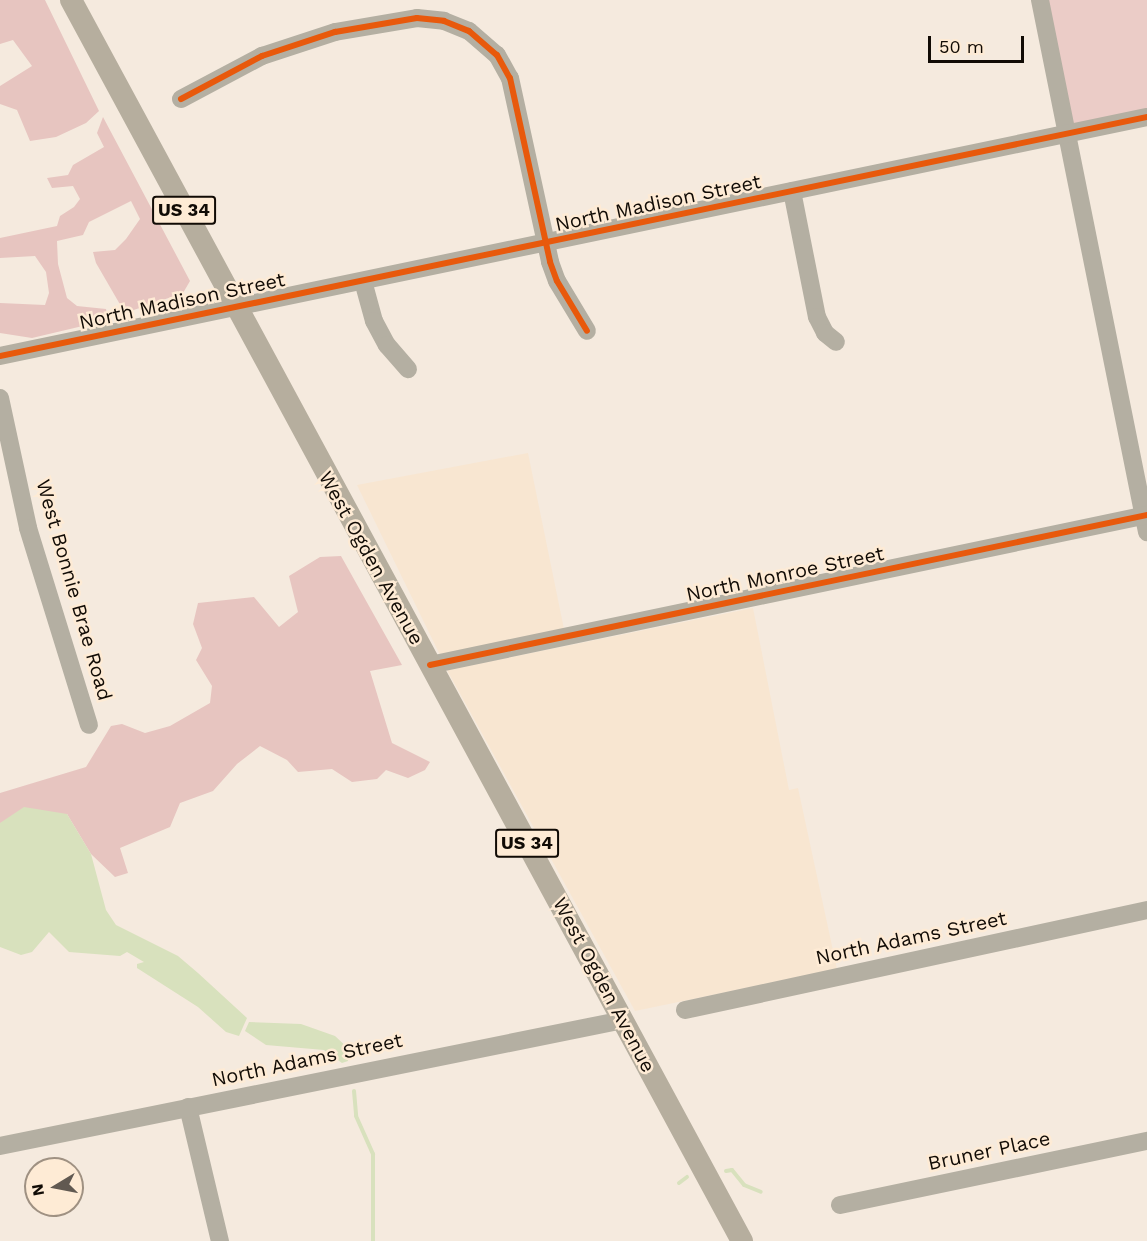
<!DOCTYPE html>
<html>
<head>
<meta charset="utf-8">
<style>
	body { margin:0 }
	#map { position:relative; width:1147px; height:1241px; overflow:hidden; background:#f5eade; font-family:"Work Sans",sans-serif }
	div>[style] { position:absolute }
	.built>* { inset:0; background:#f8e6d1 }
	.green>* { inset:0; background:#ebccc7 }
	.forest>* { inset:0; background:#e7c5c0 }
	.water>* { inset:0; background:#d8e1bd }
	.stream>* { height:4px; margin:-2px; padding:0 2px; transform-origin:2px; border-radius:2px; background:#d8e1bd }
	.minor>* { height:18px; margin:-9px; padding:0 9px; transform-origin:9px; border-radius:9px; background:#b4afa2 }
	.major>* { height:22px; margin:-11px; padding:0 11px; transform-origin:11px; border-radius:11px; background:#b6ae9e }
	.cycleway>* { height:6px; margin:-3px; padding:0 3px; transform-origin:3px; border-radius:3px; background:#e8590c }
	span { translate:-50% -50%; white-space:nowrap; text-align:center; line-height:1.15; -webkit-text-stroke:5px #feebd5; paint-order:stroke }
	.shield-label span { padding:2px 4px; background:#feebd5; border:2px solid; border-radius:4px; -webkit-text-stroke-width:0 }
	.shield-label { font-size:18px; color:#110b05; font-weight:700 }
	.street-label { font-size:20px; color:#110b05 }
	.north { position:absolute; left:24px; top:1157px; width:60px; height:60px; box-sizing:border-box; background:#feebd5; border:2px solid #9f9182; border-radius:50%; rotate:260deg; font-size:16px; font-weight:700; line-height:24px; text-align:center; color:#110b05 }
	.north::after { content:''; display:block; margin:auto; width:21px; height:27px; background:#615951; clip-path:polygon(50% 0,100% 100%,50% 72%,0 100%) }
	.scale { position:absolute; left:928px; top:36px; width:96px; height:27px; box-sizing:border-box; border:3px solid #110b05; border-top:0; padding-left:8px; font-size:18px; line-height:21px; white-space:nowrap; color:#110b05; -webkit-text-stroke:4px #feebd5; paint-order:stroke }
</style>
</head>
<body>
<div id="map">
	<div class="built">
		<i style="clip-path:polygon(528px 453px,565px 634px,442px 659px,357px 485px)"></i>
		<i style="clip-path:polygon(753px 608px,789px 790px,798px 788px,837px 969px,635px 1011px,447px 670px)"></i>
	</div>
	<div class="green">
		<i style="clip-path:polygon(1047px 0,1147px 0,1147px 110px,1072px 125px)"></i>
	</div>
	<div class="forest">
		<i style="clip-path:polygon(0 0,45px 0,99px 111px,86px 123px,56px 137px,30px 141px,17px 110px,0 104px,0 86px,32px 66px,13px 40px,0 44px)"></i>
		<i style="clip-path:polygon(103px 117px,190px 281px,183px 293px,125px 313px,96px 263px,93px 252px,115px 250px,126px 239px,140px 219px,131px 201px,89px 222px,83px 235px,57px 241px,58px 264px,67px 298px,77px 306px,106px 309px,108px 320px,32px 338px,0 333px,0 303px,45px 305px,49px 293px,46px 272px,35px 256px,0 258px,0 238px,57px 226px,60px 216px,74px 207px,80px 199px,73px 186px,52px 188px,47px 178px,68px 175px,73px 165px,104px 147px,97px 133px)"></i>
		<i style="clip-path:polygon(341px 556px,402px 665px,370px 671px,392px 743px,430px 762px,425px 770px,408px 778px,386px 770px,377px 779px,352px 782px,332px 769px,298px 772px,287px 760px,260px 746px,237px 764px,213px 791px,180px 803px,170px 827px,120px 848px,128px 873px,115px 877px,91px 854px,67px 814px,0 823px,0 793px,86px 767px,111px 726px,122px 724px,145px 733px,170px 726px,210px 703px,212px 686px,196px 660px,202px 648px,193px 624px,198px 603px,254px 597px,279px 627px,298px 612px,289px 576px,320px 557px)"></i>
	</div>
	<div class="water">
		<i style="clip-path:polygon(24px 807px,67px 814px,91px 854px,106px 910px,116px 925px,178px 956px,198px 973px,247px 1018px,239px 1036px,226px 1032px,198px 1007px,137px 968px,137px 964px,144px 962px,127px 952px,120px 956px,69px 952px,49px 932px,32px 952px,21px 955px,0 947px,0 823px)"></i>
		<i style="clip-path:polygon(249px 1022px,301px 1024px,335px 1036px,349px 1049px,348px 1061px,342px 1063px,324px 1050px,266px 1045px,245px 1031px)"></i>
	</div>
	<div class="stream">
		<i style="left:354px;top:1091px;width:25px;rotate:85deg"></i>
		<i style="left:356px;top:1116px;width:42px;rotate:65.9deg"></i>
		<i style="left:373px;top:1154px;width:87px;rotate:90deg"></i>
		<i style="left:726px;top:1171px;width:6px;rotate:-9deg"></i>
		<i style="left:732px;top:1170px;width:19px;rotate:51deg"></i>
		<i style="left:744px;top:1185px;width:18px;rotate:22deg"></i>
		<i style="left:679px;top:1183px;width:10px;rotate:-37deg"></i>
	</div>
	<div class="minor">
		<i style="left:1040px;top:0;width:543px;rotate:78.63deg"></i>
		<i style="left:181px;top:99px;width:92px;rotate:-28deg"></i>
		<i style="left:262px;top:56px;width:77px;rotate:-18.2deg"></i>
		<i style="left:335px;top:32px;width:83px;rotate:-9.7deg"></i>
		<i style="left:417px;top:18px;width:27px;rotate:6deg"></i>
		<i style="left:444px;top:21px;width:27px;rotate:22deg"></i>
		<i style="left:469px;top:31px;width:37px;rotate:41deg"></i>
		<i style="left:497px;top:55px;width:26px;rotate:61deg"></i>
		<i style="left:510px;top:78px;width:188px;rotate:77.7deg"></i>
		<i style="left:550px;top:262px;width:20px;rotate:70deg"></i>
		<i style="left:557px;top:281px;width:58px;rotate:59deg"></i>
		<i style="left:792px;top:191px;width:128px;rotate:78.8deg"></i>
		<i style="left:817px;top:317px;width:18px;rotate:63deg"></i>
		<i style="left:825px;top:333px;width:14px;rotate:39deg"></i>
		<i style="left:363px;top:281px;width:41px;rotate:74.6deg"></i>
		<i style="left:374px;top:321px;width:27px;rotate:62deg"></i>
		<i style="left:387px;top:345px;width:32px;rotate:49deg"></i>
		<i style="left:0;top:356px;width:1172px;rotate:-11.77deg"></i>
		<i style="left:0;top:398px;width:133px;rotate:77.8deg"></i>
		<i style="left:28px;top:528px;width:206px;rotate:72.8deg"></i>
		<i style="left:430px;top:665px;width:733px;rotate:-11.82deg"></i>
		<i style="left:685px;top:1010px;width:473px;rotate:-12.2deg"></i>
		<i style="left:188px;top:1107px;width:138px;rotate:76.6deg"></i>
		<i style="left:0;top:1146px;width:636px;rotate:-11.43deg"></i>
		<i style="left:840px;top:1205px;width:314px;rotate:-11.8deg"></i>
	</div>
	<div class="major">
		<i style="left:71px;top:0;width:1411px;rotate:61.6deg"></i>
	</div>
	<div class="cycleway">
		<i style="left:181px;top:99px;width:92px;rotate:-28deg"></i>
		<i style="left:262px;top:56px;width:77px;rotate:-18.2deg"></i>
		<i style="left:335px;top:32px;width:83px;rotate:-9.7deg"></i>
		<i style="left:417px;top:18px;width:27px;rotate:6deg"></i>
		<i style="left:444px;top:21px;width:27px;rotate:22deg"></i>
		<i style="left:469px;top:31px;width:37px;rotate:41deg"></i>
		<i style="left:497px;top:55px;width:26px;rotate:61deg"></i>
		<i style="left:510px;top:78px;width:188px;rotate:77.7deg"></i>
		<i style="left:550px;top:262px;width:20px;rotate:70deg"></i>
		<i style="left:557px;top:281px;width:58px;rotate:59deg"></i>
		<i style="left:0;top:356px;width:1172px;rotate:-11.77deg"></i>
		<i style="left:430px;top:665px;width:733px;rotate:-11.82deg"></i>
	</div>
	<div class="shield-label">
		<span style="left:184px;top:210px">US 34</span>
		<span style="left:527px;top:843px">US 34</span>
	</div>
	<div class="street-label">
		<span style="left:658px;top:203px;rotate:-12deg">North Madison Street</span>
		<span style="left:182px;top:301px;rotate:-12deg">North Madison Street</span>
		<span style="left:371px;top:558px;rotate:61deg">West Ogden Avenue</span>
		<span style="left:785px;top:574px;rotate:-12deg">North Monroe Street</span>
		<span style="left:74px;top:590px;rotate:74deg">West Bonnie Brae Road</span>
		<span style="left:911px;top:938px;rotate:-12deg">North Adams Street</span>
		<span style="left:604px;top:985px;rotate:62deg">West Ogden Avenue</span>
		<span style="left:307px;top:1060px;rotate:-12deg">North Adams Street</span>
		<span style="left:989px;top:1151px;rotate:-12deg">Bruner Place</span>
	</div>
	<div class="north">N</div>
	<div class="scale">50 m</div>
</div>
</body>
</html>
